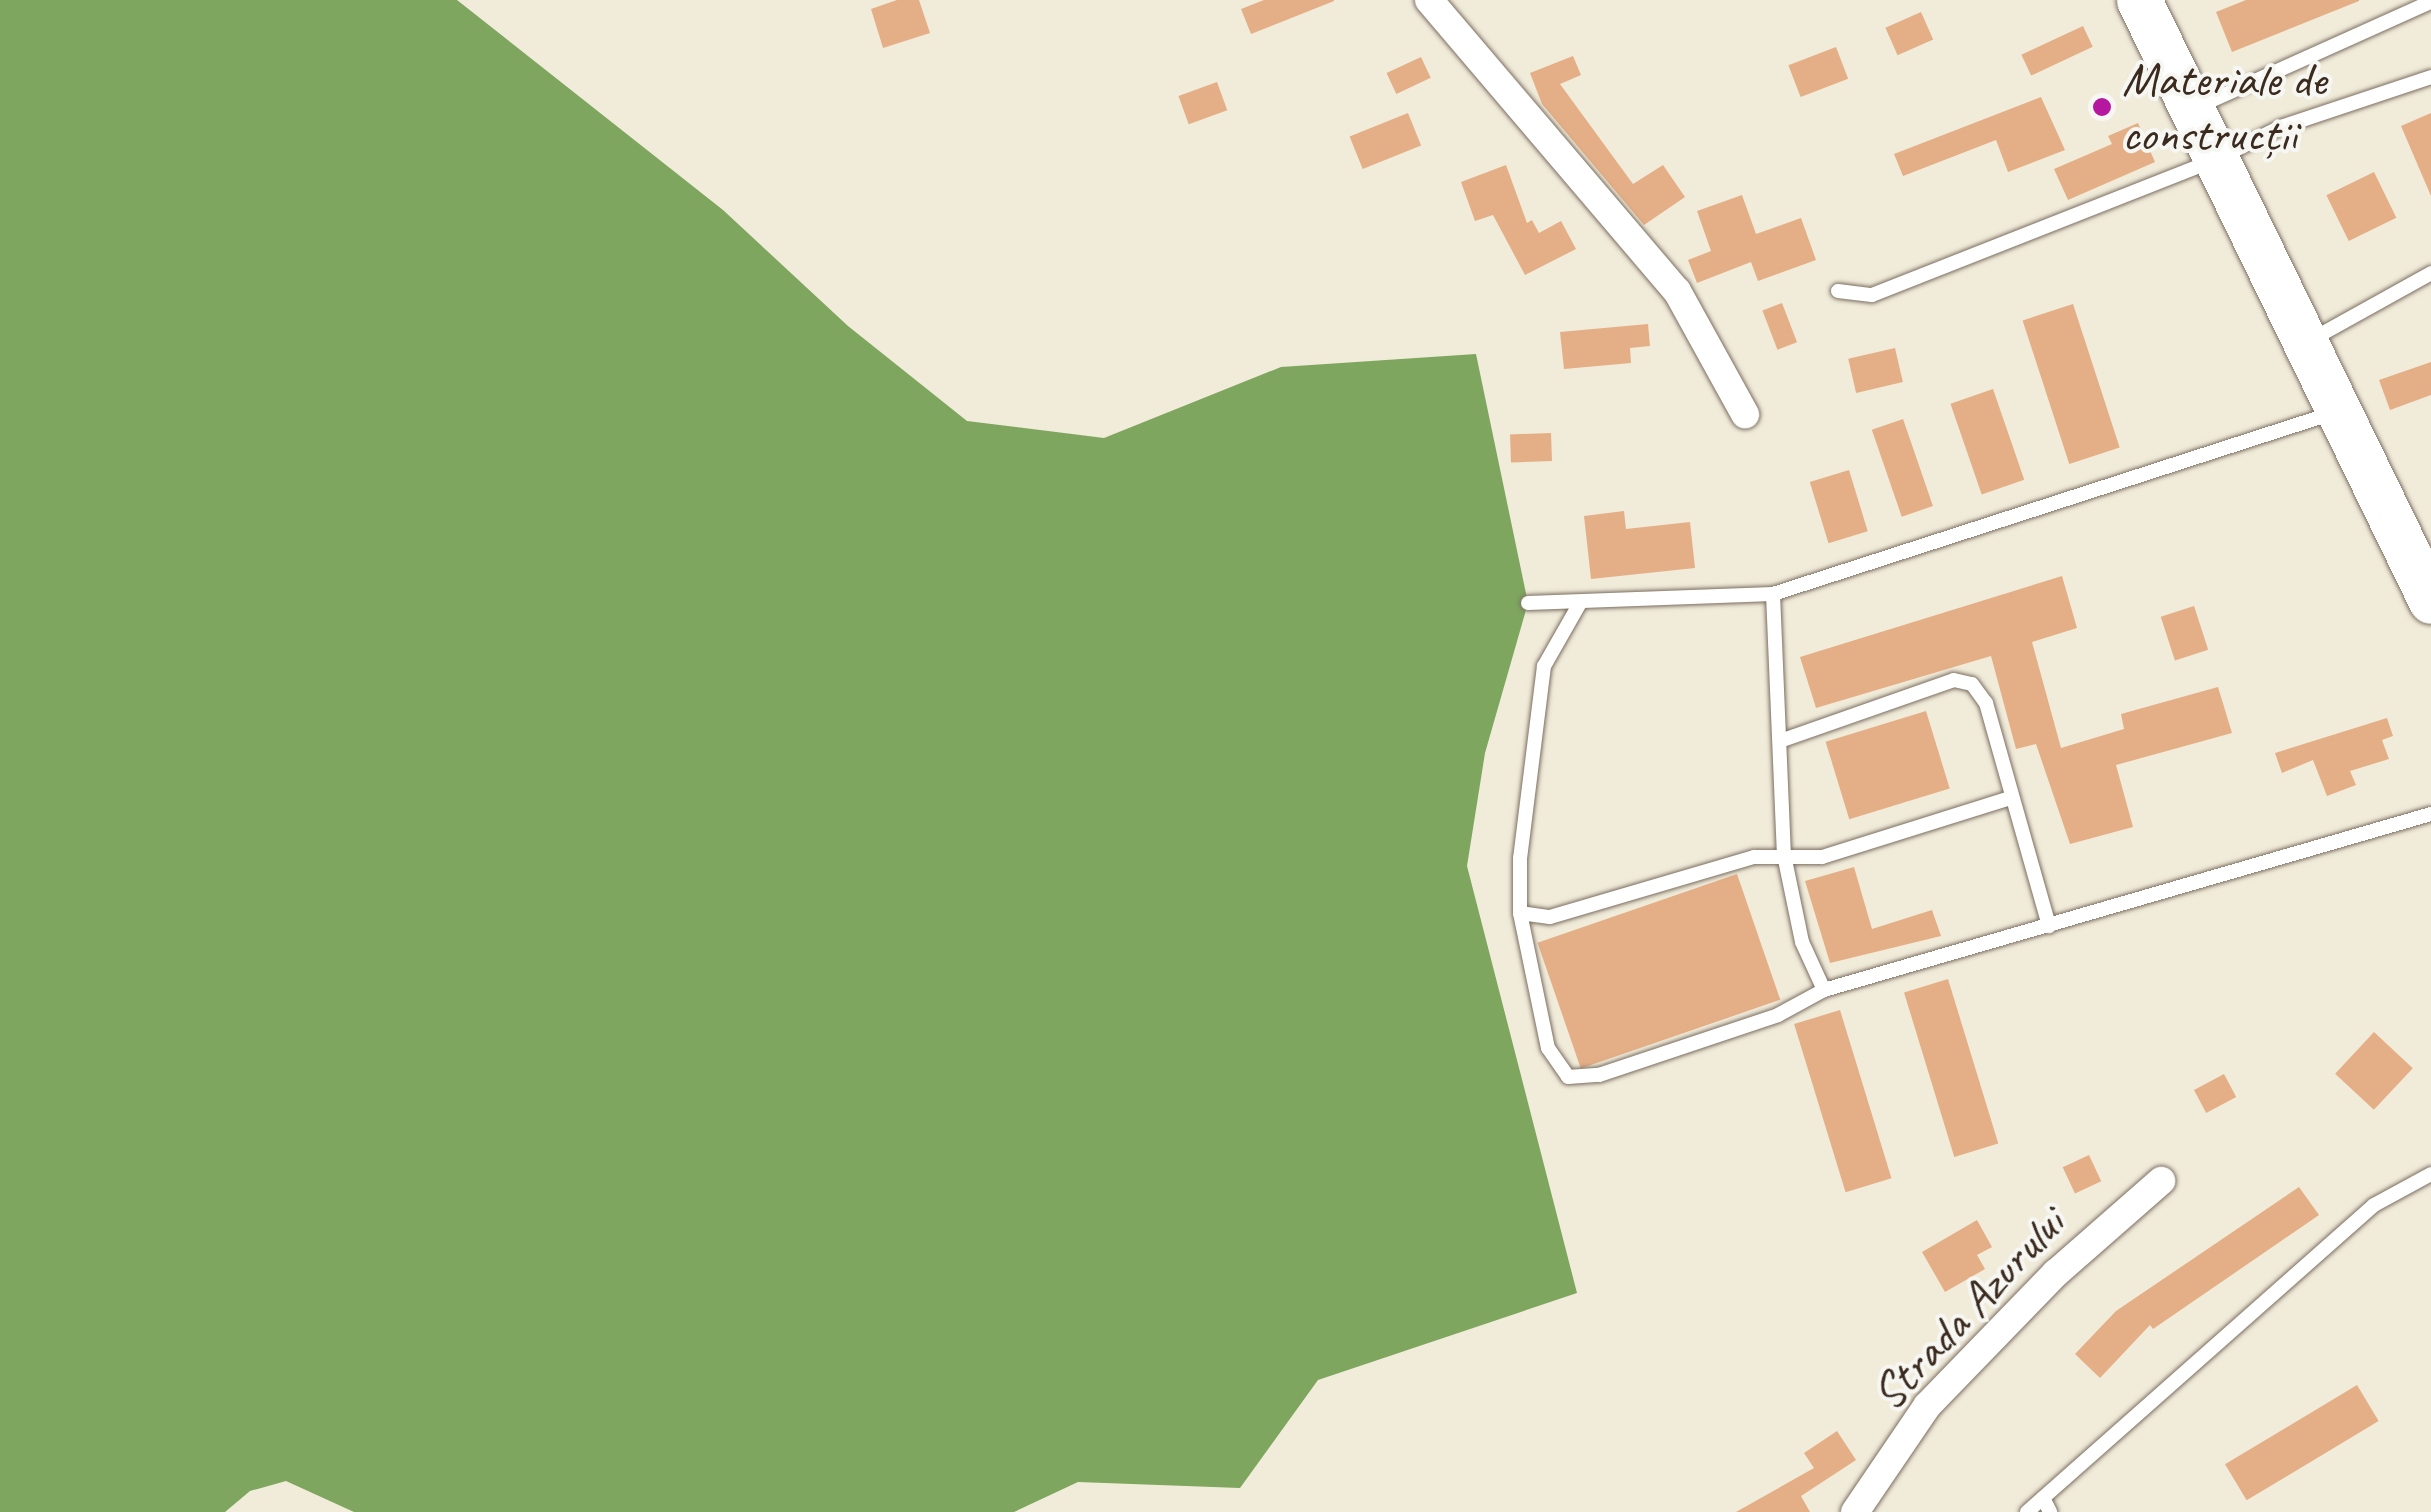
<!DOCTYPE html>
<html>
<head>
<meta charset="utf-8">
<style>
	body { margin:0 }
	#map { position:relative; width:2431px; height:1512px; overflow:hidden; background:#f1ebda; font-family:Caveat,sans-serif }
	div>[style] { position:absolute }
	.forest>* { inset:0; background:#7ea65e }
	.building>* { inset:0; background:#e4af86; transform-origin:0 0 }
	.roads { filter:drop-shadow(0 0 2px #7b6e60) drop-shadow(0 0 2px #7b6e60) }
	.service>* { height:14px; margin:-7px; padding:0 7px; transform-origin:7px; border-radius:7px; background:#fff }
	.minor>* { height:28px; margin:-14px; padding:0 14px; transform-origin:14px; border-radius:14px; background:#fff }
	.primary>* { height:45px; margin:-22.5px; padding:0 22.5px; transform-origin:22.5px; border-radius:22.5px; background:#fff }
	.dots>* { width:28px; height:28px; translate:-50% -50%; box-sizing:border-box; border:5px solid #f6f6f2; border-radius:50% }
	span { translate:-50% -50%; white-space:nowrap; text-align:center; line-height:1.15; -webkit-text-stroke:8px #f6f6f2; paint-order:stroke }
	.poi-label { font-size:48px; color:#3b2a1e }
	.left { translate:0 -50%; text-align:left }
	.street-label { font-size:48px; color:#3b2a1e }
</style>
</head>
<body>
<div id="map">
	<div class="forest">
		<i style="clip-path:polygon(0 0,457px 0,723px 210px,848px 326px,967px 421px,1104px 438px,1281px 367px,1476px 354px,1528px 603px,1485px 753px,1467px 866px,1577px 1293px,1318px 1380px,1240px 1488px,1078px 1482px,1014px 1512px,354px 1512px,286px 1481px,250px 1491px,225px 1512px,0 1512px)"></i>
	</div>
	<div class="building">
		<i style="clip-path:polygon(897px 0,919px 0,930px 33px,883px 48px,871px 9px)"></i>
		<i style="clip-path:polygon(1264px 0,1334px 0,1334px 1px,1251px 34px,1241px 9px)"></i>
		<i style="clip-path:polygon(2246px 0,2359px 0,2359px 1px,2232px 52px,2216px 12px)"></i>
		<i style="left:1921px;top:12px;width:30px;height:39px;rotate:66deg"></i>
		<i style="left:2083px;top:26px;width:23px;height:68px;rotate:65deg"></i>
		<i style="left:1836px;top:47px;width:34px;height:51px;rotate:69deg"></i>
		<i style="clip-path:polygon(1573px 56px,1581px 75px,1560px 84px,1633px 184px,1663px 165px,1685px 197px,1644px 225px,1542px 104px,1530px 73px)"></i>
		<i style="left:1421px;top:57px;width:23px;height:38px;rotate:65deg"></i>
		<i style="left:1217px;top:82px;width:30px;height:41px;rotate:70deg"></i>
		<i style="clip-path:polygon(2041px 97px,2065px 150px,2008px 172px,1996px 140px,1903px 176px,1894px 154px)"></i>
		<i style="left:1408px;top:113px;width:35px;height:63px;rotate:68deg"></i>
		<i style="clip-path:polygon(2431px 113px,2431px 196px,2401px 126px)"></i>
		<i style="clip-path:polygon(2138px 123px,2155px 162px,2068px 200px,2054px 169px,2112px 144px,2108px 136px)"></i>
		<i style="clip-path:polygon(1506px 165px,1527px 223px,1532px 220px,1539px 233px,1561px 221px,1576px 249px,1525px 275px,1493px 215px,1475px 221px,1461px 182px)"></i>
		<i style="left:2374px;top:172px;width:51px;height:53px;rotate:64deg"></i>
		<i style="clip-path:polygon(1742px 195px,1756px 234px,1801px 218px,1816px 260px,1758px 281px,1751px 262px,1697px 283px,1688px 260px,1711px 251px,1697px 211px)"></i>
		<i style="left:1782px;top:303px;width:42px;height:21px;rotate:69deg"></i>
		<i style="left:2073px;top:304px;width:151px;height:53px;rotate:72deg"></i>
		<i style="clip-path:polygon(1648px 324px,1650px 346px,1630px 348px,1631px 363px,1564px 369px,1560px 332px)"></i>
		<i style="left:1895px;top:348px;width:35px;height:48px;rotate:77deg"></i>
		<i style="clip-path:polygon(2431px 362px,2431px 395px,2390px 410px,2379px 380px)"></i>
		<i style="left:1993px;top:389px;width:96px;height:45px;rotate:71deg"></i>
		<i style="left:1903px;top:419px;width:92px;height:33px;rotate:71deg"></i>
		<i style="left:1551px;top:433px;width:28px;height:41px;rotate:88deg"></i>
		<i style="left:1849px;top:470px;width:64px;height:41px;rotate:73deg"></i>
		<i style="clip-path:polygon(1624px 511px,1626px 529px,1690px 522px,1695px 568px,1591px 579px,1584px 516px)"></i>
		<i style="clip-path:polygon(2062px 576px,2077px 628px,2032px 642px,2061px 748px,2124px 729px,2121px 714px,2218px 687px,2232px 733px,2116px 765px,2133px 827px,2070px 844px,2036px 744px,2016px 749px,1991px 656px,1816px 708px,1800px 657px)"></i>
		<i style="left:2194px;top:606px;width:46px;height:35px;rotate:72deg"></i>
		<i style="left:1926px;top:711px;width:81px;height:105px;rotate:73deg"></i>
		<i style="clip-path:polygon(2387px 718px,2393px 736px,2382px 740px,2389px 759px,2350px 771px,2356px 785px,2327px 796px,2313px 760px,2282px 773px,2275px 753px)"></i>
		<i style="clip-path:polygon(1854px 867px,1872px 929px,1932px 910px,1941px 936px,1830px 963px,1805px 881px)"></i>
		<i style="left:1737px;top:874px;width:133px;height:211px;rotate:71deg"></i>
		<i style="left:1948px;top:979px;width:172px;height:46px;rotate:73deg"></i>
		<i style="left:1840px;top:1010px;width:176px;height:48px;rotate:73deg"></i>
		<i style="left:2374px;top:1032px;width:53px;height:57px;rotate:43deg"></i>
		<i style="left:2224px;top:1074px;width:26px;height:34px;rotate:62deg"></i>
		<i style="left:2089px;top:1155px;width:29px;height:29px;rotate:65deg"></i>
		<i style="clip-path:polygon(2299px 1187px,2319px 1215px,2153px 1329px,2150px 1325px,2100px 1378px,2075px 1354px,2116px 1311px)"></i>
		<i style="clip-path:polygon(1977px 1220px,1992px 1247px,1977px 1255px,1985px 1269px,1945px 1292px,1922px 1252px)"></i>
		<i style="left:2357px;top:1385px;width:42px;height:154px;rotate:59deg"></i>
		<i style="clip-path:polygon(1837px 1431px,1856px 1460px,1801px 1496px,1810px 1512px,1736px 1512px,1814px 1468px,1804px 1453px)"></i>
	</div>
	<div class="roads">
		<div class="service">
			<i style="left:2197px;top:107px;width:256px;rotate:-24.2deg"></i>
			<i style="left:1838px;top:291px;width:34px;rotate:7deg"></i>
			<i style="left:1872px;top:295px;width:369px;rotate:-21.5deg"></i>
			<i style="left:2215px;top:160px;width:74px;rotate:-26.6deg"></i>
			<i style="left:2281px;top:127px;width:158px;rotate:-18.4deg"></i>
			<i style="left:2309px;top:341px;width:140px;rotate:-29.1deg"></i>
			<i style="left:1773px;top:594px;width:261px;rotate:87.6deg"></i>
			<i style="left:1784px;top:855px;width:89px;rotate:78.3deg"></i>
			<i style="left:1802px;top:942px;width:53px;rotate:65.4deg"></i>
			<i style="left:1824px;top:990px;width:632px;rotate:-16.17deg"></i>
			<i style="left:1528px;top:603px;width:245px;rotate:-2.1deg"></i>
			<i style="left:1773px;top:594px;width:589px;rotate:-17.91deg"></i>
			<i style="left:1580px;top:603px;width:73px;rotate:119.7deg"></i>
			<i style="left:1544px;top:666px;width:193px;rotate:97.1deg"></i>
			<i style="left:1520px;top:858px;width:55px;rotate:90deg"></i>
			<i style="left:1520px;top:913px;width:138px;rotate:78.3deg"></i>
			<i style="left:1548px;top:1048px;width:35px;rotate:55deg"></i>
			<i style="left:1568px;top:1077px;width:31px;rotate:-4deg"></i>
			<i style="left:1599px;top:1075px;width:189px;rotate:-18.5deg"></i>
			<i style="left:1778px;top:1015px;width:52px;rotate:-28.5deg"></i>
			<i style="left:1780px;top:741px;width:184px;rotate:-19.3deg"></i>
			<i style="left:1954px;top:680px;width:18px;rotate:13deg"></i>
			<i style="left:1972px;top:684px;width:24px;rotate:54deg"></i>
			<i style="left:1986px;top:703px;width:232px;rotate:74.2deg"></i>
			<i style="left:1520px;top:913px;width:30px;rotate:8deg"></i>
			<i style="left:1550px;top:917px;width:213px;rotate:-16.4deg"></i>
			<i style="left:1754px;top:857px;width:68px"></i>
			<i style="left:1822px;top:857px;width:197px;rotate:-17.4deg"></i>
			<i style="left:2043px;top:1498px;width:16px;rotate:63deg"></i>
			<i style="left:2027px;top:1512px;width:463px;rotate:-41.5deg"></i>
			<i style="left:2374px;top:1205px;width:65px;rotate:-28.5deg"></i>
		</div>
		<div class="minor">
			<i style="left:1429px;top:0;width:382px;rotate:49.6deg"></i>
			<i style="left:1677px;top:291px;width:141px;rotate:61.1deg"></i>
			<i style="left:1855px;top:1512px;width:128px;rotate:-55.8deg"></i>
			<i style="left:1927px;top:1406px;width:185px;rotate:-45.9deg"></i>
			<i style="left:2056px;top:1273px;width:140px;rotate:-41.2deg"></i>
		</div>
		<div class="primary">
			<i style="left:2139px;top:0;width:668px;rotate:64.09deg"></i>
		</div>
	</div>
	<div class="dots">
		<i style="left:2102px;top:107px;background:#b5179e"></i>
	</div>
	<div class="poi-label">
		<span class="left" style="left:2122px;top:107px">Materiale de<br>construcții</span>
	</div>
	<div class="street-label">
		<span style="left:1968px;top:1309px;rotate:-47deg">Strada Azurului</span>
	</div>
</div>
</body>
</html>
